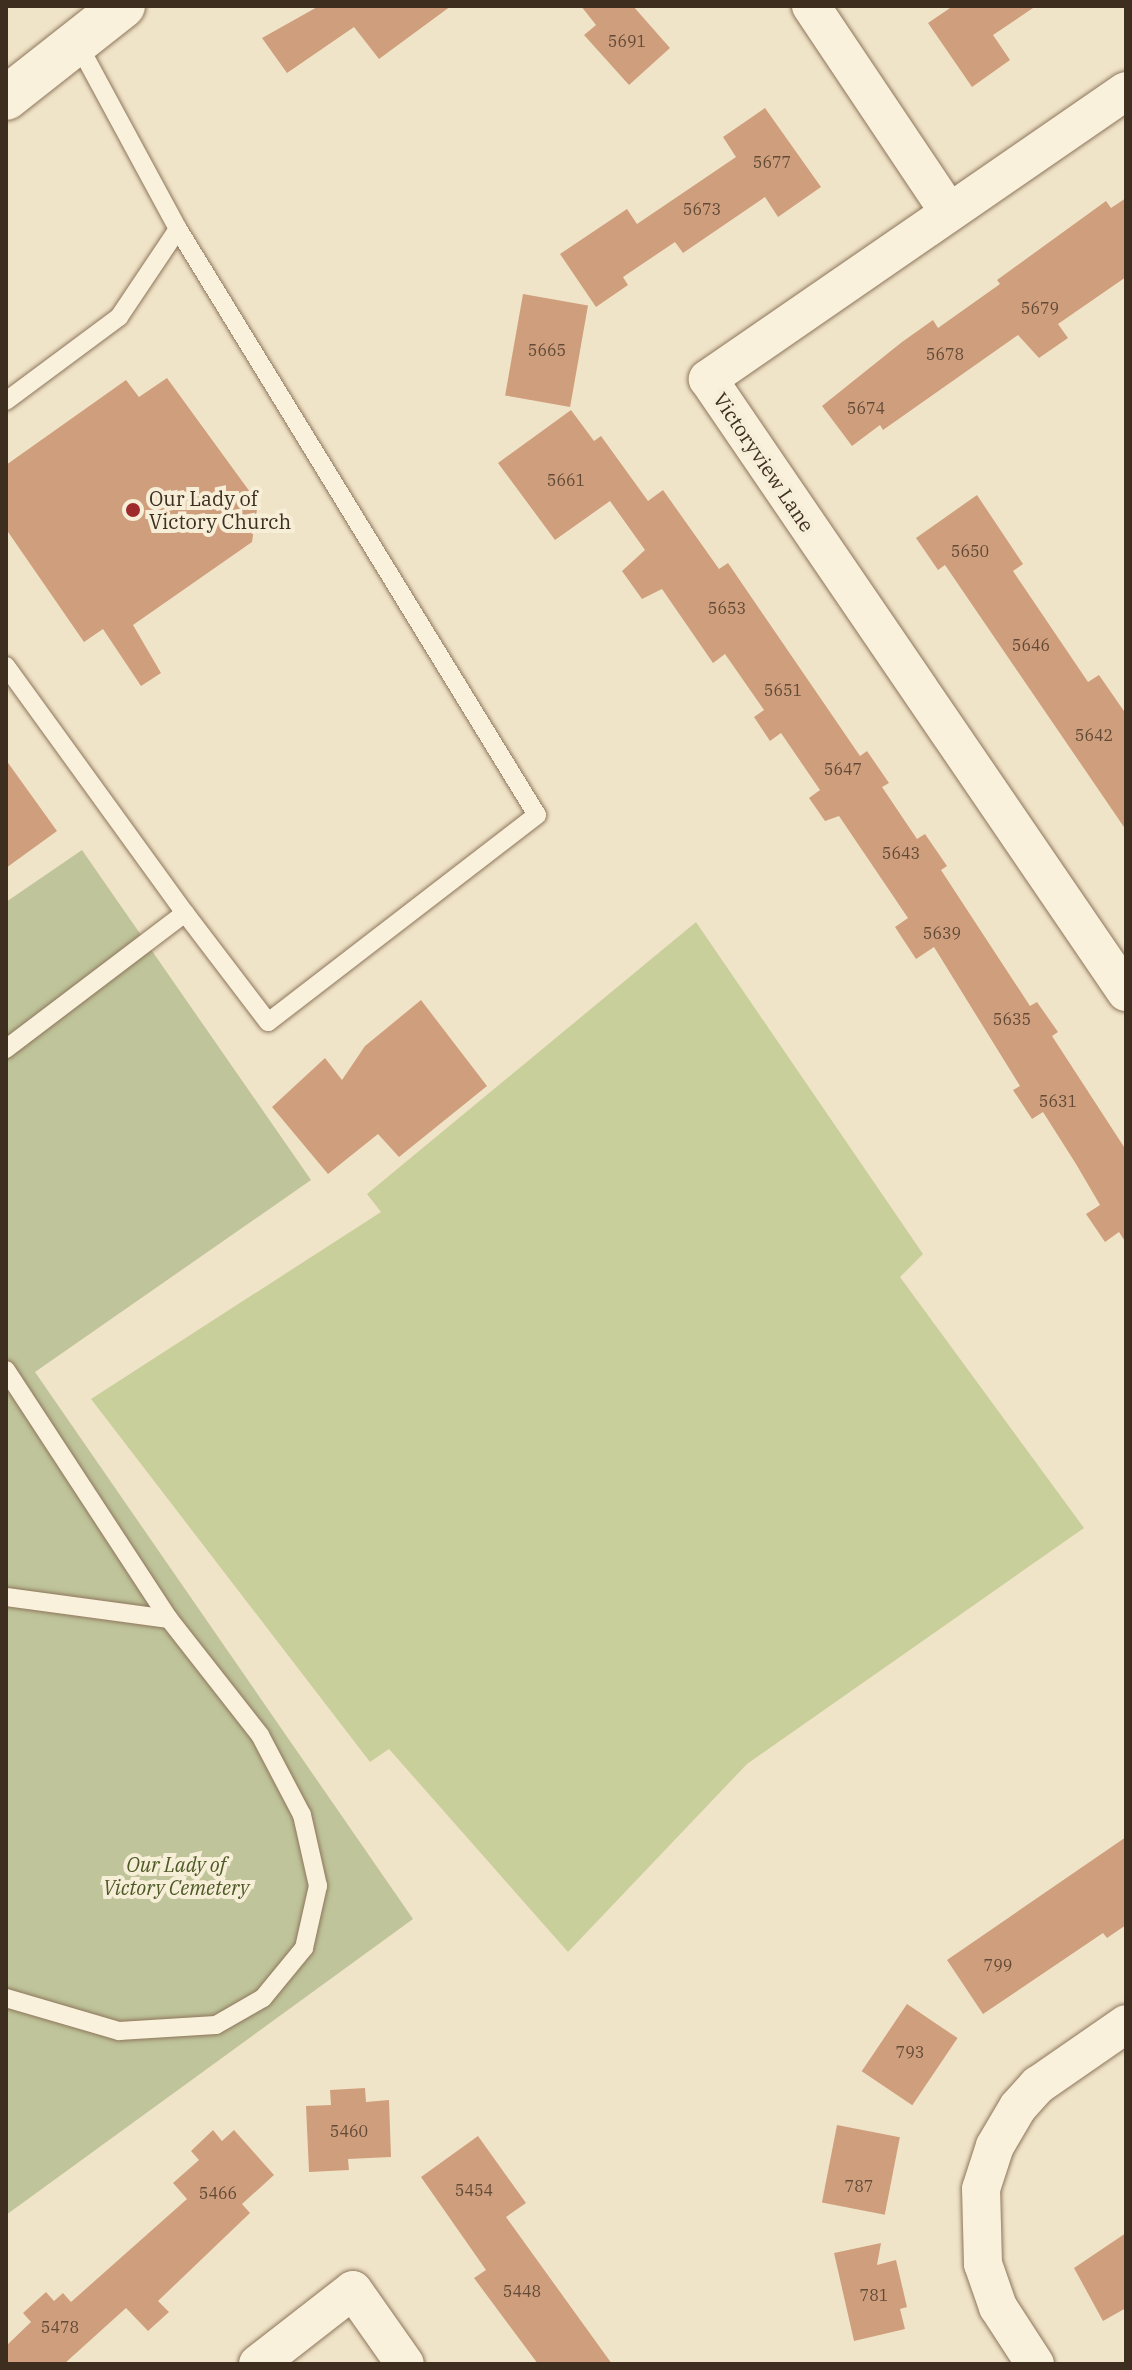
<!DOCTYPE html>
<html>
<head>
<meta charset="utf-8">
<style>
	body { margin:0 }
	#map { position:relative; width:1132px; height:2370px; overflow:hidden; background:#f0e4c8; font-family:"IBM Plex Serif",serif }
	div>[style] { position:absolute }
	.green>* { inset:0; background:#c9cf9b }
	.cemetery>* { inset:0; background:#bfc49a }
	.building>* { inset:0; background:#cf9f7d; transform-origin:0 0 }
	.roads { filter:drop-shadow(0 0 2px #8d765c) drop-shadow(0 0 2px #8d765c) }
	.service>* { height:18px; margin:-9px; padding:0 9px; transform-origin:9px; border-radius:9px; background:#faf1dc }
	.minor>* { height:38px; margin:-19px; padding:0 19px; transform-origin:19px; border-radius:19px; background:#faf1dc }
	.tertiary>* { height:44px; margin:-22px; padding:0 22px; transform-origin:22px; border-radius:22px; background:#faf1dc }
	.dots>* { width:22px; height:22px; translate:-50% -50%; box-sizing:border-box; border:4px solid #f7eed8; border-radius:50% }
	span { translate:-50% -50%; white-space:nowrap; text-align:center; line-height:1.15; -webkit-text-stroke:8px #f7eed8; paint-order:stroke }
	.number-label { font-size:16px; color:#624a37 }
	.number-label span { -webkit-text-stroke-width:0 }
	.street-label { font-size:20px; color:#3d2e20 }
	.poi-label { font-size:20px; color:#3d2e20 }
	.left { translate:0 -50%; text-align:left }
	.park-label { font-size:20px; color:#4d5a26; font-style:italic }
	.frame { position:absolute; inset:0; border:8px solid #3d2e20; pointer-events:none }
</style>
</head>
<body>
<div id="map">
	<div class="green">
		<i style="clip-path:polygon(696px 922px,923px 1254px,900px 1277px,1084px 1528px,747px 1764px,568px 1952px,389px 1749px,370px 1762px,91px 1399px,381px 1212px,367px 1194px)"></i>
	</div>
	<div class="cemetery">
		<i style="clip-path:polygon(82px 850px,311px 1180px,35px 1372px,413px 1919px,6px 2215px,6px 902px)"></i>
	</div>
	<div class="building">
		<i style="clip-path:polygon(319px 6px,451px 6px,379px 59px,354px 27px,287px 73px,262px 38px)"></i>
		<i style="clip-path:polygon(581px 6px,633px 6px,670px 48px,629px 85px,584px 35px,596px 25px)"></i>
		<i style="clip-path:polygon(953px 6px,1036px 6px,993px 35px,1010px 60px,972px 87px,928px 23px)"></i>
		<i style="clip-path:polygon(765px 108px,821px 187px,778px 217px,765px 197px,683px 253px,675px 242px,623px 277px,628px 285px,596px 307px,560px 254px,627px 209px,637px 224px,736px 157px,723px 137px)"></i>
		<i style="clip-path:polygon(1126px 198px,1126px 277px,1058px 324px,1068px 338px,1039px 358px,1018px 335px,883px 430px,880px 425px,852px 446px,822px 406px,902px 342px,933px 320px,938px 328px,1000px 284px,997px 280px,1106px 201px,1111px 208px)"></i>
		<i style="left:523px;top:294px;width:66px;height:103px;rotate:10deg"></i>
		<i style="clip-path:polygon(167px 378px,258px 503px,252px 542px,133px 625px,161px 673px,141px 686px,103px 629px,84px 642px,6px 529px,6px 465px,126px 380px,139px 397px)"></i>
		<i style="clip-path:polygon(571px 410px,594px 441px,601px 436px,648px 501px,663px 490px,719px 569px,728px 563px,860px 756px,867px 751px,889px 783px,882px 787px,917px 839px,925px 834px,947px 866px,941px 870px,1030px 1006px,1037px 1002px,1058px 1032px,1052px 1036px,1126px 1150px,1126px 1243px,1119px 1232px,1105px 1242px,1086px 1214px,1100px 1205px,1076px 1164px,1043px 1112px,1032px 1119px,1013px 1090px,1020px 1086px,934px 947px,916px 959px,895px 927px,908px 918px,839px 816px,825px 821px,809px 798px,820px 790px,781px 733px,770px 741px,754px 717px,764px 710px,725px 654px,713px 663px,662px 589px,642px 599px,622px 571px,645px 550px,610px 501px,555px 540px,498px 463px)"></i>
		<i style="clip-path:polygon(977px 495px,1023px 564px,1013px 571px,1088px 682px,1099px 675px,1126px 714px,1126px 830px,945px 565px,938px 570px,916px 538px)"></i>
		<i style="clip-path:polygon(6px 760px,57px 831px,6px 868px)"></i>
		<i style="clip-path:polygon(421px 1000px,487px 1086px,399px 1157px,378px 1134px,328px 1174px,272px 1107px,325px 1058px,342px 1080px,365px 1046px)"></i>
		<i style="clip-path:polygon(1126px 1837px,1126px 1925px,1107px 1938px,1103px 1933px,983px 2014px,947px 1960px)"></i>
		<i style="left:907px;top:2004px;width:61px;height:81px;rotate:34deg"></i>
		<i style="clip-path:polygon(365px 2088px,366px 2102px,389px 2100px,391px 2157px,348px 2159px,349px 2170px,309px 2172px,306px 2106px,331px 2105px,330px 2090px)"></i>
		<i style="left:837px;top:2125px;width:64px;height:79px;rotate:11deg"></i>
		<i style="clip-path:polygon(213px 2130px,222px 2141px,234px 2130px,274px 2175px,242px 2204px,250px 2213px,158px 2301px,169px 2312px,148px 2331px,126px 2308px,64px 2364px,6px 2364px,6px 2346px,31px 2322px,23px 2313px,46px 2292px,54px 2301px,63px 2293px,71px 2302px,187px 2199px,173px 2183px,199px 2160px,191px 2151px)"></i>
		<i style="clip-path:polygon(478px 2136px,526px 2203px,506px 2217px,612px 2364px,538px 2364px,474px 2278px,486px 2270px,421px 2177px)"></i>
		<i style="clip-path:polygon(1126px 2233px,1126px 2308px,1103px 2321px,1074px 2268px)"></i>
		<i style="clip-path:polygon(881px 2243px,877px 2265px,896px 2260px,907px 2307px,900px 2309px,905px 2329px,854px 2341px,834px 2253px)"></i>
	</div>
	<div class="roads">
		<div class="service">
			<i style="left:178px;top:229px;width:687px;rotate:58.51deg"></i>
			<i style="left:537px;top:815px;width:339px;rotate:142.4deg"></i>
			<i style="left:268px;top:1022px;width:137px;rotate:-127.3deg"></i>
			<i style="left:6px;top:401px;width:141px;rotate:-36.6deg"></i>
			<i style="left:119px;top:317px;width:106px;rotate:-56.2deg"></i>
			<i style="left:178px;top:229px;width:213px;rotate:-118.4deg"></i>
			<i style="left:6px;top:666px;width:305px;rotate:54.1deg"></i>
			<i style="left:185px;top:913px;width:225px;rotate:142.8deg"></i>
			<i style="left:6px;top:1370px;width:298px;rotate:56.8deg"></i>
			<i style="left:169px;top:1619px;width:164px;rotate:-172.3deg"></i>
			<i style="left:6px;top:1998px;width:118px;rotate:16.3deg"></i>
			<i style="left:119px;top:2031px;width:97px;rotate:-3.5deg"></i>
			<i style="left:216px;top:2025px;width:54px;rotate:-29.9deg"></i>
			<i style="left:263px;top:1998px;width:65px;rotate:-50.6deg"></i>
			<i style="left:304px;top:1948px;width:64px;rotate:-77.3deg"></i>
			<i style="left:318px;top:1886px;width:73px;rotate:-102.7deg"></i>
			<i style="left:302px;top:1815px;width:90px;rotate:-117.7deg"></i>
			<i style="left:260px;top:1735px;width:147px;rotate:-128.1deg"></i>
		</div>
		<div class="minor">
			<i style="left:811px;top:6px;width:248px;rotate:56.2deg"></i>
			<i style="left:1126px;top:91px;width:508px;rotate:145.43deg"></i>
			<i style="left:708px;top:379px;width:742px;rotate:55.71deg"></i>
			<i style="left:258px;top:2364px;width:120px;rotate:-37.9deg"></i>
			<i style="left:353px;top:2290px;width:90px;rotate:54.9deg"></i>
			<i style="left:1035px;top:2364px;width:68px;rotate:-123deg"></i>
			<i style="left:998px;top:2307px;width:46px;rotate:-109.2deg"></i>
			<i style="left:983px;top:2264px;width:75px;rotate:-91.5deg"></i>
			<i style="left:981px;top:2189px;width:45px;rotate:-72deg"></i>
			<i style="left:995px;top:2146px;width:45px;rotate:-59.5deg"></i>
			<i style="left:1018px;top:2107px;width:30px;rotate:-48deg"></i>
			<i style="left:1038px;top:2085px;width:107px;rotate:-34.7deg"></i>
		</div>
		<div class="tertiary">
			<i style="left:6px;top:98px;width:149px;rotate:-38.2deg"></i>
		</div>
	</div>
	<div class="dots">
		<i style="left:133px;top:510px;background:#9e2a2b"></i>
	</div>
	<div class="number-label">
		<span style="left:627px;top:41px">5691</span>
		<span style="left:772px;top:162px">5677</span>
		<span style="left:702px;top:209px">5673</span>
		<span style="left:1040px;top:308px">5679</span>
		<span style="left:547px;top:350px">5665</span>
		<span style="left:945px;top:354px">5678</span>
		<span style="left:866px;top:408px">5674</span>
		<span style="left:566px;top:480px">5661</span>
		<span style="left:970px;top:551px">5650</span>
		<span style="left:727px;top:608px">5653</span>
		<span style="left:1031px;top:645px">5646</span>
		<span style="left:783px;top:690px">5651</span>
		<span style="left:1094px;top:735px">5642</span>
		<span style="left:843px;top:769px">5647</span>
		<span style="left:901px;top:853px">5643</span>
		<span style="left:942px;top:933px">5639</span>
		<span style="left:1012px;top:1019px">5635</span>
		<span style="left:1058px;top:1101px">5631</span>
		<span style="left:998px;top:1965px">799</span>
		<span style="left:910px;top:2052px">793</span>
		<span style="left:349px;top:2131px">5460</span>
		<span style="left:859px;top:2186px">787</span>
		<span style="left:474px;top:2190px">5454</span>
		<span style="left:218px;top:2193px">5466</span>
		<span style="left:522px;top:2291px">5448</span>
		<span style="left:874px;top:2295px">781</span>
		<span style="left:60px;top:2327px">5478</span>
	</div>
	<div class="street-label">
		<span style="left:764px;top:462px;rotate:56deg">Victoryview Lane</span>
	</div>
	<div class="poi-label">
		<span class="left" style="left:149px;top:510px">Our Lady of<br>Victory Church</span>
	</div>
	<div class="park-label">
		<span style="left:176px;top:1876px">Our Lady of<br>Victory Cemetery</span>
	</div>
	<div class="frame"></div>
</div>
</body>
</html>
